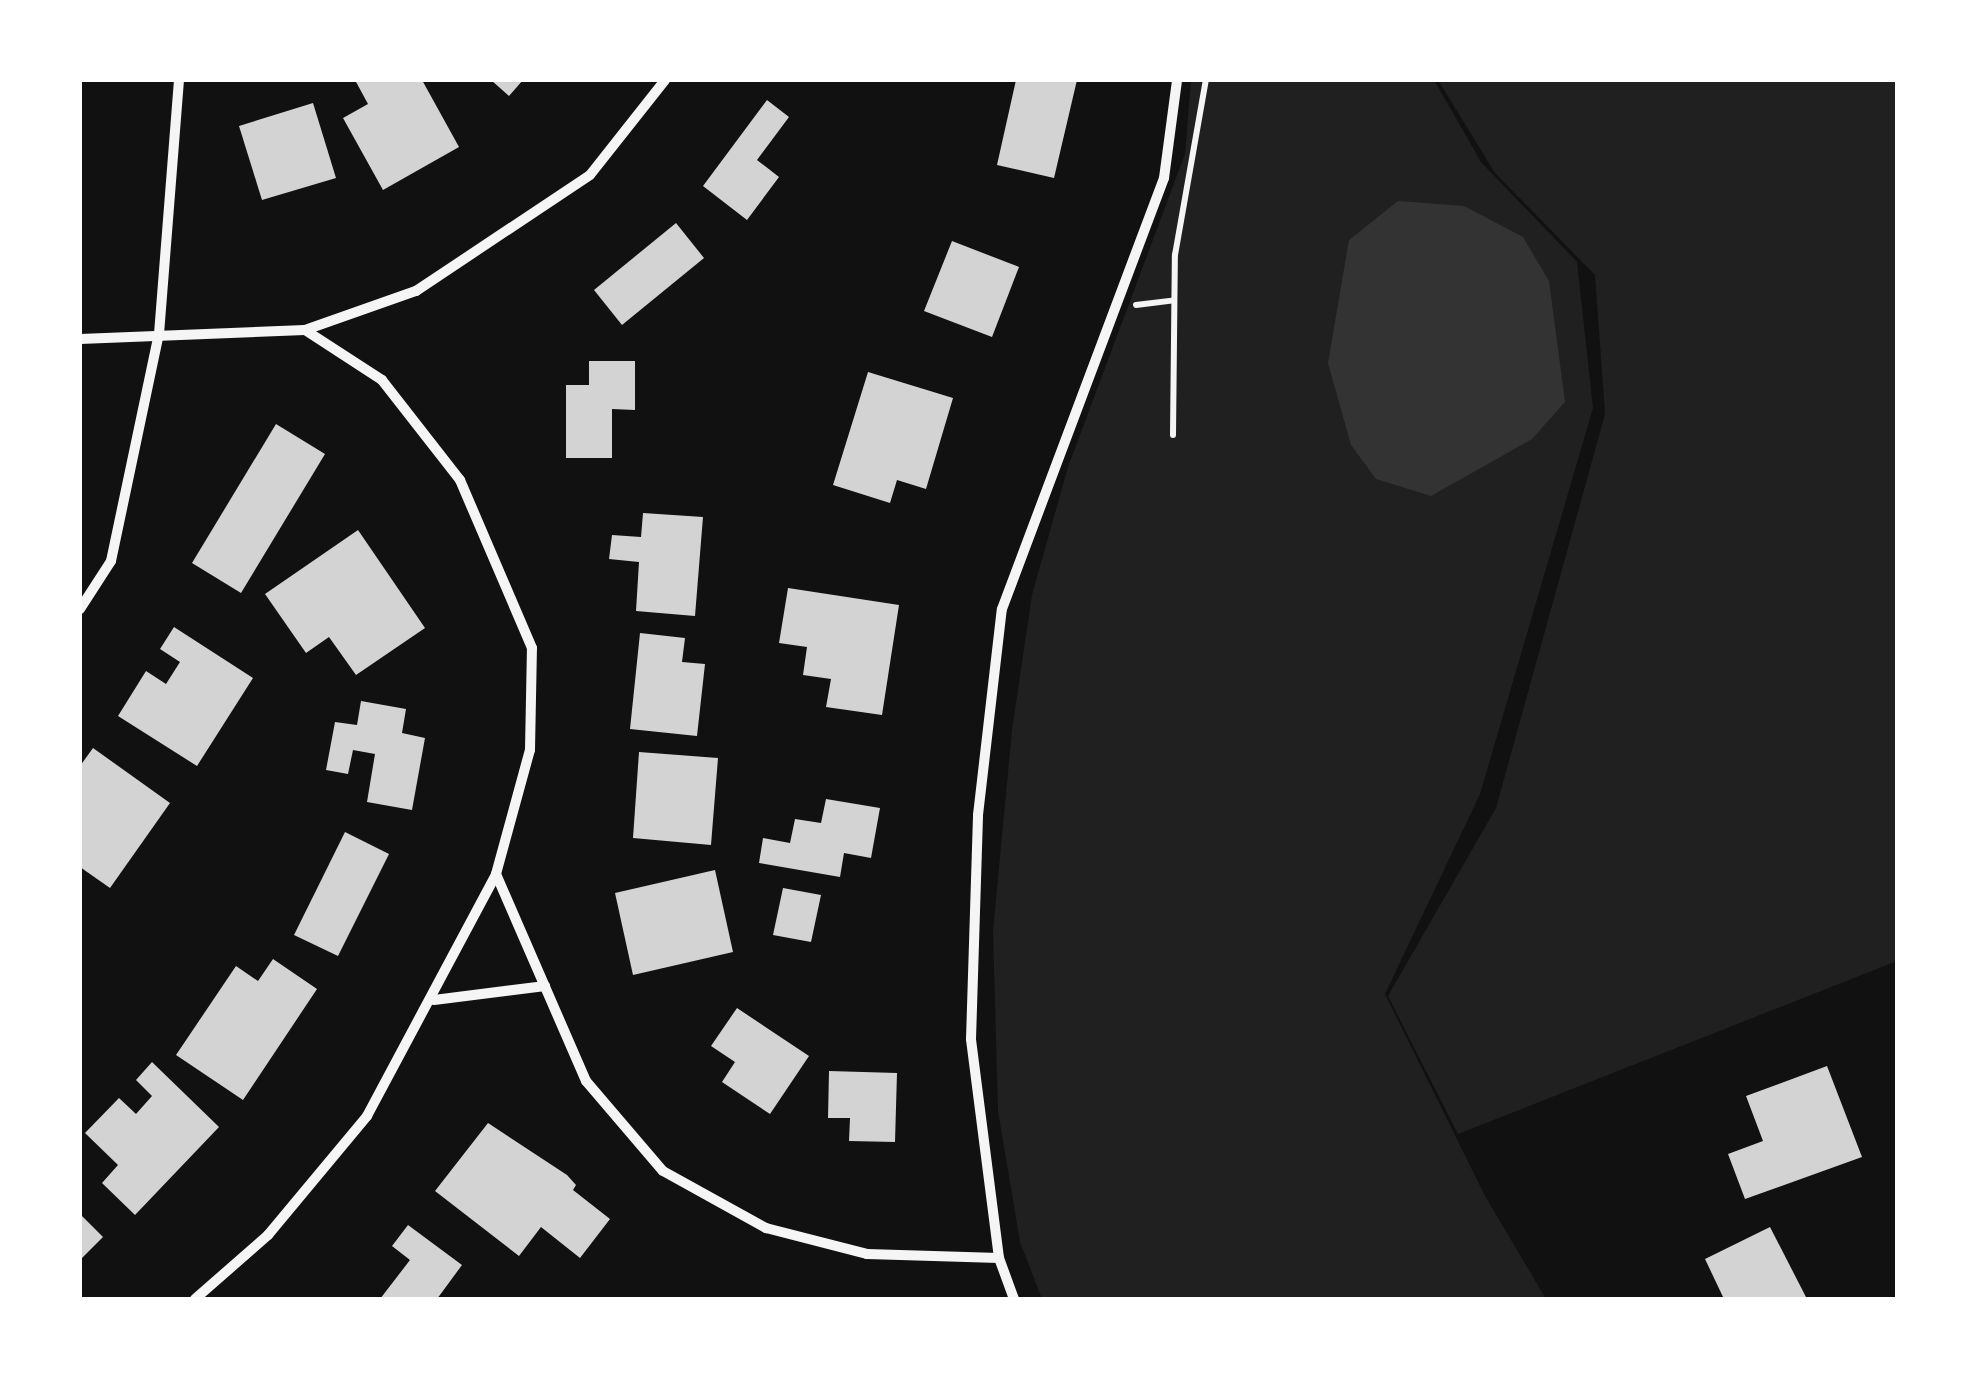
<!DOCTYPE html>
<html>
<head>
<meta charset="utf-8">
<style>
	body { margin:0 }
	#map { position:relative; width:1977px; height:1379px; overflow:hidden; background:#111; font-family:Bitter,serif }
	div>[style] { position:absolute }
	.green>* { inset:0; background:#202020 }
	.water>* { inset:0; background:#333 }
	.building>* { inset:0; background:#d3d3d3 }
	.path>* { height:6px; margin:-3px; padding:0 3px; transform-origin:3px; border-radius:3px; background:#f5f5f5 }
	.minor>* { height:10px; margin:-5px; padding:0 5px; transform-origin:5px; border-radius:5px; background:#f5f5f5 }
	span { translate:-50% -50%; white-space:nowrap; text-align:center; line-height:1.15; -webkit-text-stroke:9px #fff; paint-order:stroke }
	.frame { position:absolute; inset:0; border:82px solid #fff; pointer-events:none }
</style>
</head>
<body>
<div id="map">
	<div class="green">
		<i style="clip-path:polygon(1191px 80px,1434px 80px,1481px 162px,1577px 262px,1593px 408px,1480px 794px,1385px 994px,1485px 1196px,1546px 1299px,1042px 1299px,1020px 1242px,998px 1111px,993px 931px,1012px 730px,1032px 595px,1068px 467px,1185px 154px)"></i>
		<i style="clip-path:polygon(1438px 80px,1897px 80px,1897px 961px,1458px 1134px,1388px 996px,1496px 808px,1605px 414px,1595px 275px,1495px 173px)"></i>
	</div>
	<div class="water">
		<i style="clip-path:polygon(1398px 201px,1464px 206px,1523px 237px,1549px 281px,1565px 402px,1532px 439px,1431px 496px,1376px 479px,1351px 445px,1328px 363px,1349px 240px)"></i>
	</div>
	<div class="building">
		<i style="clip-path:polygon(355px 80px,422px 80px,459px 147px,383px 190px,343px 118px,368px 104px)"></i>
		<i style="clip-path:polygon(491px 80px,523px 80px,509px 96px)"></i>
		<i style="clip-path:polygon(1016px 80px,1077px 80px,1054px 178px,997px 165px)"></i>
		<i style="clip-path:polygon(767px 100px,789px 117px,757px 160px,779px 177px,747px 220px,703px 186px)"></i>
		<i style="clip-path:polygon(313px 103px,336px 178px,262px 200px,239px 126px)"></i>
		<i style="clip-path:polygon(676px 223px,704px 258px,622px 325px,594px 290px)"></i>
		<i style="clip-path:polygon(952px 241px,1019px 267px,992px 337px,924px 311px)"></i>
		<i style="clip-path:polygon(589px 361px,635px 361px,635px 410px,612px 409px,612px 458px,566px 458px,566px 385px,589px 385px)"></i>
		<i style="clip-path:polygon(868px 372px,953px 398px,926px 489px,897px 480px,890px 503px,833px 485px)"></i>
		<i style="clip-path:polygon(276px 424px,325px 454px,241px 593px,192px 563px)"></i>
		<i style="clip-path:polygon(643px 513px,703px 517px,695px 616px,636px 611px,639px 562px,609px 559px,612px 535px,641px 537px)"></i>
		<i style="clip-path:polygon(358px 530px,425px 628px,356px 675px,329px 637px,306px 653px,265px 594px)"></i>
		<i style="clip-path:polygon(788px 588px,899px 605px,882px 715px,826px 707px,831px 679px,803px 675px,807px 647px,779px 643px)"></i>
		<i style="clip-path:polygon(174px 627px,253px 678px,197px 766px,118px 716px,146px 671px,166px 684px,180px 662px,160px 649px)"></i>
		<i style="clip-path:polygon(640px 633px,685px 638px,682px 662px,705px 664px,697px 736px,630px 729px)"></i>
		<i style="clip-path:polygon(361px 701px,406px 709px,402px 733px,425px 738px,412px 810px,367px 802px,375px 754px,353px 750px,348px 774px,326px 770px,335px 722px,357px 725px)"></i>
		<i style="clip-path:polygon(93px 748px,170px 803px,110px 888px,80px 867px,80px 766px)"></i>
		<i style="clip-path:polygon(639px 752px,718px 758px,711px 845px,633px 838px)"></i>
		<i style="clip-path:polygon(826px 799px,880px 808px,871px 858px,844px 853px,840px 877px,759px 863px,763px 838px,790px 843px,795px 819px,821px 823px)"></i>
		<i style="clip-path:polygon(345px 832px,389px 854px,338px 956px,294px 935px)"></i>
		<i style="clip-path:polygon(715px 870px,733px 952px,633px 975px,615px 893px)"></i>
		<i style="clip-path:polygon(783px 888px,821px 895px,811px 942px,773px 935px)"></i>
		<i style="clip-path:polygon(273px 959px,317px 989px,243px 1100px,176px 1055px,236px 966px,258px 981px)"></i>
		<i style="clip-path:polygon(737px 1008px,809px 1056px,770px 1114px,722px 1082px,735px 1062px,711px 1046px)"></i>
		<i style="clip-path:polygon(152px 1062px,219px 1127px,135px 1215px,102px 1183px,118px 1165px,85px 1133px,119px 1098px,136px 1114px,152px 1096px,136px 1080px)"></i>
		<i style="clip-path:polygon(1827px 1066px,1862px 1157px,1745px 1199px,1728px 1154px,1763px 1141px,1746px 1096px)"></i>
		<i style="clip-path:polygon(829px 1071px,897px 1073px,895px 1142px,849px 1141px,850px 1118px,828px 1118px)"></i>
		<i style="clip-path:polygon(488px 1123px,567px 1175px,576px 1185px,573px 1190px,610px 1219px,580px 1258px,541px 1227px,519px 1256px,435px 1191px)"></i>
		<i style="clip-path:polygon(80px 1214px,103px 1237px,80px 1260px)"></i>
		<i style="clip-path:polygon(408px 1225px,462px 1265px,437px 1299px,380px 1299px,410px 1260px,392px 1246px)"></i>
		<i style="clip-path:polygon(1770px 1227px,1807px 1299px,1724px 1299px,1705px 1259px)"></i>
	</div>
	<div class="path">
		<i style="left:1136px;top:305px;width:38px;rotate:-7deg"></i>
		<i style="left:1173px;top:435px;width:180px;rotate:-89.4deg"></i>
		<i style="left:1175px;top:255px;width:178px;rotate:-80deg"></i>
	</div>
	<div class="minor">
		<i style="left:80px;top:339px;width:225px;rotate:-2.3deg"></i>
		<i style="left:305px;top:330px;width:118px;rotate:-19.4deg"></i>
		<i style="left:416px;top:291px;width:209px;rotate:-33.7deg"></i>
		<i style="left:590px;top:175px;width:121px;rotate:-51.7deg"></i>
		<i style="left:80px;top:609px;width:57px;rotate:-57.1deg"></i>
		<i style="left:111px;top:561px;width:232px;rotate:-78.1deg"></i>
		<i style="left:159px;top:334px;width:255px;rotate:-85.5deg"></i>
		<i style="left:496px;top:874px;width:226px;rotate:66.5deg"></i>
		<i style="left:586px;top:1081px;width:118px;rotate:49.5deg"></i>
		<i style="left:663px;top:1171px;width:118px;rotate:29deg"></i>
		<i style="left:766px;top:1228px;width:104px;rotate:14.4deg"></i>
		<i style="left:867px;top:1254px;width:132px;rotate:1.7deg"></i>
		<i style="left:434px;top:1000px;width:112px;rotate:-7.2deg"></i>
		<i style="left:195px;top:1299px;width:97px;rotate:-41.2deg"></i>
		<i style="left:268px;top:1235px;width:155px;rotate:-50.2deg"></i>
		<i style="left:367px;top:1116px;width:274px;rotate:-61.9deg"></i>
		<i style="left:496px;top:874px;width:129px;rotate:-74.7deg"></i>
		<i style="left:530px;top:750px;width:102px;rotate:-88.9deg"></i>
		<i style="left:532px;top:648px;width:183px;rotate:-113.2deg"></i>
		<i style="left:460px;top:480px;width:127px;rotate:-128deg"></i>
		<i style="left:382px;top:380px;width:92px;rotate:-147deg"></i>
		<i style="left:1014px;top:1299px;width:44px;rotate:-110.1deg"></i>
		<i style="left:999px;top:1258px;width:221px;rotate:-97.3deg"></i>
		<i style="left:971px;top:1039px;width:224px;rotate:-88.2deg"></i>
		<i style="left:978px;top:815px;width:207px;rotate:-83.4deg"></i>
		<i style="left:1002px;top:609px;width:460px;rotate:-69.4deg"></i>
		<i style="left:1164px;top:178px;width:99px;rotate:-82.4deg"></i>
	</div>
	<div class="frame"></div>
</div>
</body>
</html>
